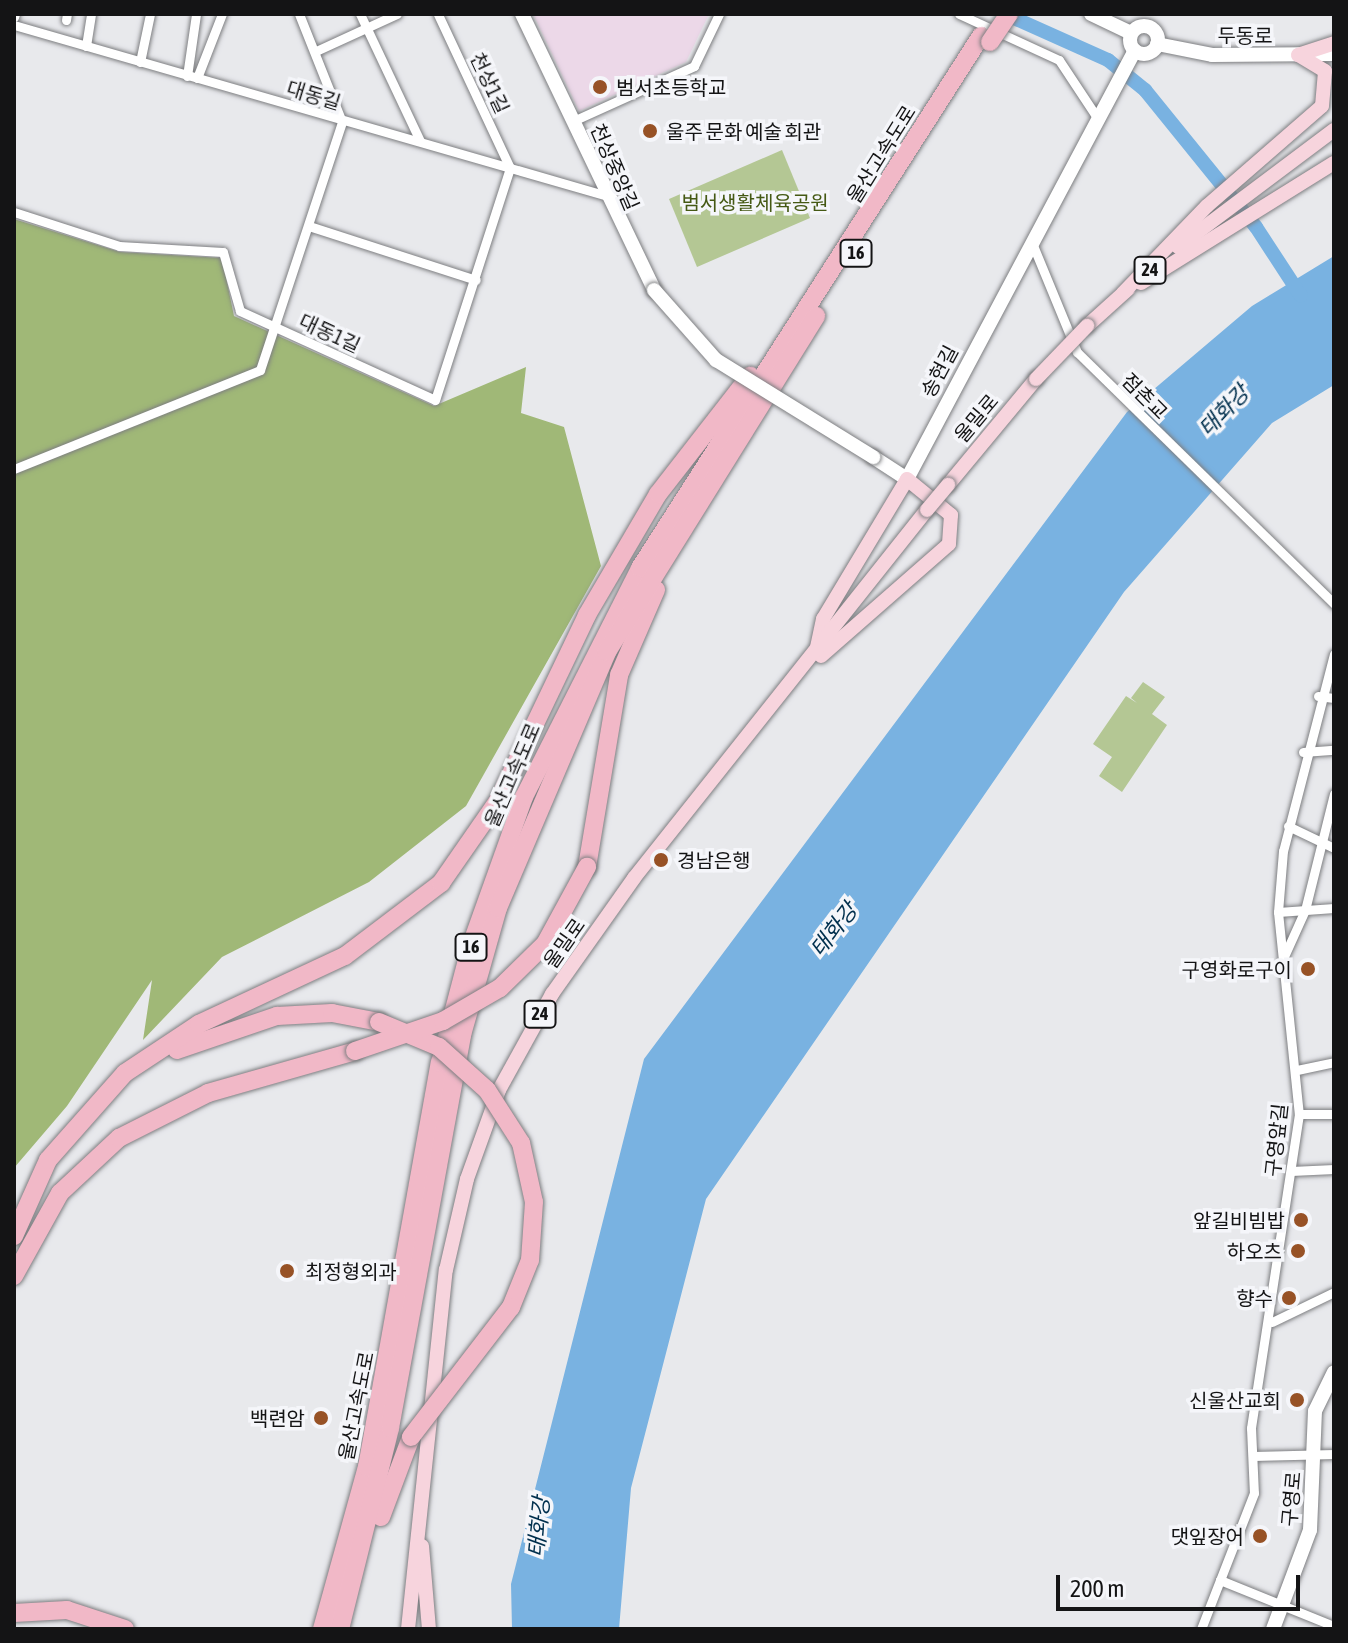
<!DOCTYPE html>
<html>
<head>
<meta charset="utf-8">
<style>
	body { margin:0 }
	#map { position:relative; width:1348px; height:1643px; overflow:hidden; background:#e8e9ec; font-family:"Asap Condensed","Noto Sans KR",sans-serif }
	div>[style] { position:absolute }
	.education>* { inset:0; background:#ecd8e8 }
	.green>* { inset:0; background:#b4c794 }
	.forest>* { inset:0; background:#a0b877 }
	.water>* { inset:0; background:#79b2e1 }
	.river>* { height:14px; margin:-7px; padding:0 7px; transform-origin:7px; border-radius:7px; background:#79b2e1 }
	.roads { filter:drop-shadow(0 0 2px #7d7e81) drop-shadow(0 0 2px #7d7e81) }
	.street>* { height:9px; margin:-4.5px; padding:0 4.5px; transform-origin:4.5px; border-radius:4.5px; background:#fff }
	.secondary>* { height:14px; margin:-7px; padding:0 7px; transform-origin:7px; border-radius:7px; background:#fff }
	.secondary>.ring { margin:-7px; padding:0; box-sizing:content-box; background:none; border:14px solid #fff; border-radius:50% }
	.primary>* { height:14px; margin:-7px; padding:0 7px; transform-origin:7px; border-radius:7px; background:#f7d4dd }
	.highway>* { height:18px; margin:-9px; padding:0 9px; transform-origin:9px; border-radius:9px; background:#f1b8c7 }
	.bridges { filter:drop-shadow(0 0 2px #7d7e81) drop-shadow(0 0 2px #7d7e81) }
	.secondary-bridge>* { height:14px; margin:-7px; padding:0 7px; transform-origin:7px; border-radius:7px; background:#fff }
	.primary-bridge>* { height:14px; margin:-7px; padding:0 7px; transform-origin:7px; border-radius:7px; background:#f7d4dd }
	.highway-bridge>* { height:18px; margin:-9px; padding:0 9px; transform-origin:9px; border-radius:9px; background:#f1b8c7 }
	.dots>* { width:22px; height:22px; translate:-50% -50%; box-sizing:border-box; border:4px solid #f5f6fa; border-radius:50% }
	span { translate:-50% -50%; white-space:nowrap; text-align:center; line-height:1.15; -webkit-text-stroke:7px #f5f6fa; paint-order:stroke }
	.shield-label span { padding:2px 6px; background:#f5f6fa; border:2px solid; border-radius:6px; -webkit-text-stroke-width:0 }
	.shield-label { font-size:18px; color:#141415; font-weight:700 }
	.street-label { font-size:20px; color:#141415 }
	.poi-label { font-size:20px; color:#141415 }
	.left { translate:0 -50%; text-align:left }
	.right { translate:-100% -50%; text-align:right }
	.park-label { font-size:20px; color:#455914 }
	.water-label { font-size:22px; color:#002f4d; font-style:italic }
	.frame { position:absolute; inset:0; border:16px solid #141415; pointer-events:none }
	.scale { position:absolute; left:1056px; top:1575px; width:244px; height:36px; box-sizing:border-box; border:4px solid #141415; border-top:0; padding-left:10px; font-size:24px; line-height:28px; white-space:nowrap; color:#141415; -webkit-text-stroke:6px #f5f6fa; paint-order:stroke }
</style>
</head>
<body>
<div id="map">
	<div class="education">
		<i style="clip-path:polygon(533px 14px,709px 14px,686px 62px,579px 111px)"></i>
	</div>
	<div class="green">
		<i style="clip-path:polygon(782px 150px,810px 218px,697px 267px,669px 199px)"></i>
		<i style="clip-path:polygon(1143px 682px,1165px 697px,1152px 714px,1167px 725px,1122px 792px,1099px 776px,1112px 757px,1093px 744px,1126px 696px,1137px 703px,1131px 698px)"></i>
	</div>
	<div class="forest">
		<i style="clip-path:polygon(14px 219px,120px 252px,222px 258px,234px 316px,434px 406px,526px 367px,521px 413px,564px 427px,601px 566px,466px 806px,369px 882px,222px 957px,143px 1040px,152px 980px,67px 1106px,14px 1168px)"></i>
	</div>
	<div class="water">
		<i style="clip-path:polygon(1334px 256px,1334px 385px,1272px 423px,1124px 592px,706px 1199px,631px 1488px,619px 1629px,512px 1629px,511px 1584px,644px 1059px,1127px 412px,1252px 306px)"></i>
	</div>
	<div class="river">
		<i style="left:1005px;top:14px;width:113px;rotate:24.1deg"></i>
		<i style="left:1108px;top:60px;width:48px;rotate:39deg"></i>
		<i style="left:1145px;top:90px;width:176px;rotate:51deg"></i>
		<i style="left:1256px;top:227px;width:82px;rotate:56.9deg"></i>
	</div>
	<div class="roads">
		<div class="street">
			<i style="left:360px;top:14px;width:140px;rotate:64.7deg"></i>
			<i style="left:959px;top:14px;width:110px;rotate:24.7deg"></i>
			<i style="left:1059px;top:60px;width:71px;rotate:56.5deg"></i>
			<i style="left:14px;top:17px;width:3px;rotate:-72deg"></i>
			<i style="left:66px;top:20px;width:6px;rotate:-81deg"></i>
			<i style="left:14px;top:25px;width:614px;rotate:16.07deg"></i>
			<i style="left:86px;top:46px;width:32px;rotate:-81deg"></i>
			<i style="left:316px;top:51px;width:89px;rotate:-24.6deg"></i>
			<i style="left:140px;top:62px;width:49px;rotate:-78.2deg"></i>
			<i style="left:187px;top:76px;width:63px;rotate:-81.7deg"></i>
			<i style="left:197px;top:78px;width:69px;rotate:-68.7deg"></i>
			<i style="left:573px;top:121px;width:133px;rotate:-24.4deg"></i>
			<i style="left:694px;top:66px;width:58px;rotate:-64.3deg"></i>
			<i style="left:14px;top:212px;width:110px;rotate:17.9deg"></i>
			<i style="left:119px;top:246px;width:104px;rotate:3.3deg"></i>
			<i style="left:223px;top:252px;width:61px;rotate:73.9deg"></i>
			<i style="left:240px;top:311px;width:214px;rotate:24.5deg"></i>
			<i style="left:435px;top:400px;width:244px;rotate:-72.1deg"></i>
			<i style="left:510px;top:168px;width:170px;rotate:-115.1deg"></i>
			<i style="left:312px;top:227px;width:172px;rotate:17.9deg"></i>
			<i style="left:1032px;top:243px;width:118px;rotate:67.6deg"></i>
			<i style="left:1077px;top:352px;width:360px;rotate:44.4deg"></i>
			<i style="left:14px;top:469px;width:265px;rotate:-21.9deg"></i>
			<i style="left:260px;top:370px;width:261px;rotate:-71.7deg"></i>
			<i style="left:342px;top:122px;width:116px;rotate:-111.7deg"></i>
			<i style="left:1334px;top:654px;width:203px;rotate:104.5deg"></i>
			<i style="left:1283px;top:851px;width:61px;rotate:94.7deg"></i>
			<i style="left:1278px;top:912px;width:203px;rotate:84.1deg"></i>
			<i style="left:1299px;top:1114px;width:318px;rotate:98.7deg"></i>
			<i style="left:1251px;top:1428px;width:65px;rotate:87.4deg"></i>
			<i style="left:1254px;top:1493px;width:93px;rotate:111.3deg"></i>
			<i style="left:1220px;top:1580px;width:123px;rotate:22deg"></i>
			<i style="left:1318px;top:696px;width:16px;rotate:7deg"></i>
			<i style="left:1303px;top:752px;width:31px;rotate:-4deg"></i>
			<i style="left:1288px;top:826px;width:51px;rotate:25.6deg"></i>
			<i style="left:1278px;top:912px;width:56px;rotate:-4.1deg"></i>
			<i style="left:1282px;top:961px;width:56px;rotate:-65.7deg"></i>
			<i style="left:1305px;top:910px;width:120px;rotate:-76deg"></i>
			<i style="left:1297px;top:1070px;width:38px;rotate:-12deg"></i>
			<i style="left:1299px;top:1114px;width:35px"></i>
			<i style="left:1291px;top:1171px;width:43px;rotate:-2.7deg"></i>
			<i style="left:1272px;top:1322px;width:69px;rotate:-25.8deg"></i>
			<i style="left:1253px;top:1456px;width:81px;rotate:-1.4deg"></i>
			<i style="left:1201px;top:1629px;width:53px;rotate:-68.8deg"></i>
		</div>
		<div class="secondary">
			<i style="left:522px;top:14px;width:306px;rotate:64.4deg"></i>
			<i style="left:1091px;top:14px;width:44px;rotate:25.4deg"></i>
			<i class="ring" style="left:1130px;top:26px;width:14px;height:14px"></i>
			<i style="left:1157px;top:44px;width:56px;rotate:11.3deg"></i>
			<i style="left:1212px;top:55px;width:122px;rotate:-0.5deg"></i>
			<i style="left:873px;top:457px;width:40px;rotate:32.9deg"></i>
			<i style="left:907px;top:479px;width:485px;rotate:-62deg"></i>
			<i style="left:1273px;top:1629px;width:106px;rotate:-69.5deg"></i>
			<i style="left:1310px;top:1530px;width:119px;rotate:-87.6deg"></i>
			<i style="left:1315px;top:1411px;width:43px;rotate:-64deg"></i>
		</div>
		<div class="primary">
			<i style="left:1298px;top:55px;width:38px;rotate:-18deg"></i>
			<i style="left:1178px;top:247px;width:195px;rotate:-36.9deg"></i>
			<i style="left:1141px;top:283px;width:227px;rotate:-31.9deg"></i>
			<i style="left:1123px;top:293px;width:121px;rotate:-46deg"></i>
			<i style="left:1207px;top:206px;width:152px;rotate:-41deg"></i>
			<i style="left:1322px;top:106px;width:35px;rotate:-85deg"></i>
			<i style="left:1325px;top:71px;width:31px;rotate:-149deg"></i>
			<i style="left:1087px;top:326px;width:55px;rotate:-42.1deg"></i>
			<i style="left:948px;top:485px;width:138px;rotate:-50.3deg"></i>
			<i style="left:816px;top:652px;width:34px;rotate:-78deg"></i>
			<i style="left:823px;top:619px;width:163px;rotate:-59deg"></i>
			<i style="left:907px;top:479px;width:57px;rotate:39.3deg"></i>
			<i style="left:951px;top:515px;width:29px;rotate:94deg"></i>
			<i style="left:949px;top:544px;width:170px;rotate:138.8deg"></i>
			<i style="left:422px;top:1546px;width:83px;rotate:85.2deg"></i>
			<i style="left:408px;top:1629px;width:361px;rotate:-84deg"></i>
			<i style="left:446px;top:1270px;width:93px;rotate:-77deg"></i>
			<i style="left:467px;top:1179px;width:95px;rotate:-70.2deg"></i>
			<i style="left:499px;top:1090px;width:110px;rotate:-61.1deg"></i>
			<i style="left:552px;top:994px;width:142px;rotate:-54.7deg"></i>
			<i style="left:634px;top:878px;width:470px;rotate:-51.5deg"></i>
		</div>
		<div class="highway">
			<i style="left:587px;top:867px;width:195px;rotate:-80.5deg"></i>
			<i style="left:619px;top:675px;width:93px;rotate:-66.5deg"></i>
			<i style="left:177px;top:1050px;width:106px;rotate:-18.8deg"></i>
			<i style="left:277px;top:1016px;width:55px;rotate:-3.1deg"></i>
			<i style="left:332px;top:1013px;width:48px;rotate:10.8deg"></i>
			<i style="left:14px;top:1236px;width:83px;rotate:-65.9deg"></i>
			<i style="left:48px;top:1160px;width:116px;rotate:-48.5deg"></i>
			<i style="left:125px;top:1073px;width:89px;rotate:-33.5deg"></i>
			<i style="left:199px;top:1024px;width:161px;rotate:-25deg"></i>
			<i style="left:345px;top:956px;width:121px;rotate:-37.2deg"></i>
			<i style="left:441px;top:883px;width:100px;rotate:-55.2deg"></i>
			<i style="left:498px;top:801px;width:206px;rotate:-64.4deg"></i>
			<i style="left:587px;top:615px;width:140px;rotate:-59.6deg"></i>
			<i style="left:658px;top:494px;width:150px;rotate:-52.1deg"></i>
			<i style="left:14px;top:1276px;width:95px;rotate:-61deg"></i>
			<i style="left:60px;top:1193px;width:81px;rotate:-43deg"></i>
			<i style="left:119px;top:1138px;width:100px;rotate:-26.8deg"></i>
			<i style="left:208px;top:1093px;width:153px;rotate:-15.9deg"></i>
			<i style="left:381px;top:1517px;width:85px;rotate:-69.4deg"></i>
			<i style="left:14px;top:1613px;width:53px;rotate:-3.2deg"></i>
			<i style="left:67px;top:1610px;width:61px;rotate:18.1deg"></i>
			<i style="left:322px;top:1629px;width:168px;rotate:-74.5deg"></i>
			<i style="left:367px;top:1467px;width:411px;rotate:-79.8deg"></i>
			<i style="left:440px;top:1063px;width:122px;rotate:-75.3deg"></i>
			<i style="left:471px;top:945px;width:157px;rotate:-70.3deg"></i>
			<i style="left:524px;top:797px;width:257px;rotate:-63.1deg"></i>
			<i style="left:640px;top:568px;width:632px;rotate:-57.34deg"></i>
			<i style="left:340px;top:1629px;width:207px;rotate:-76deg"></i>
			<i style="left:390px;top:1428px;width:400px;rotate:-79.6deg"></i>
			<i style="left:462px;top:1035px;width:132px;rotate:-74.2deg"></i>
			<i style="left:498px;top:908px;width:278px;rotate:-66.9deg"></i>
			<i style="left:607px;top:652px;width:396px;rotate:-58.1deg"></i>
		</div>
	</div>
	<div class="bridges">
		<div class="secondary-bridge">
			<i style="left:654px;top:290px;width:94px;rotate:48.5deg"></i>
			<i style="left:716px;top:360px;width:185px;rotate:31.7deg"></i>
		</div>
		<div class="primary-bridge">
			<i style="left:1036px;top:379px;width:74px;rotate:-46.1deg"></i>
			<i style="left:927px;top:510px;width:33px;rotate:-50deg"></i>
		</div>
		<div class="highway-bridge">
			<i style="left:990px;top:42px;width:34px;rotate:-56deg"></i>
			<i style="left:379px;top:1022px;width:65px;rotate:22.6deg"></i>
			<i style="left:439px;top:1047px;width:64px;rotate:41.9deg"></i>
			<i style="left:487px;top:1090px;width:63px;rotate:57.3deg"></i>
			<i style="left:521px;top:1143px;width:60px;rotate:77.6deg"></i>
			<i style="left:534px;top:1202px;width:58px;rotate:93.9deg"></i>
			<i style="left:530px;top:1260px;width:51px;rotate:112deg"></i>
			<i style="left:511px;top:1307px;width:164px;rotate:127.6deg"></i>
			<i style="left:355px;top:1051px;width:93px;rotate:-18.8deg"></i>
			<i style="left:443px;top:1021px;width:66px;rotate:-30.1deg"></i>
			<i style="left:500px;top:988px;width:63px;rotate:-44.4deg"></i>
			<i style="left:545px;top:944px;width:88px;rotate:-61.4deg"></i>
		</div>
	</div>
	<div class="dots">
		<i style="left:600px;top:87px;background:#975226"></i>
		<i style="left:650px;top:131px;background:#975226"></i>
		<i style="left:661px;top:860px;background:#975226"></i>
		<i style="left:1308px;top:969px;background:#975226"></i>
		<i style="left:1301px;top:1220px;background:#975226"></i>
		<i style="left:1298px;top:1251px;background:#975226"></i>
		<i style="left:287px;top:1271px;background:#975226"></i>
		<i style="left:1289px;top:1298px;background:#975226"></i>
		<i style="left:1297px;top:1400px;background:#975226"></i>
		<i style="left:321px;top:1418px;background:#975226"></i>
		<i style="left:1260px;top:1536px;background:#975226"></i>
	</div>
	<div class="shield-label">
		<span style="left:856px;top:253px">16</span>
		<span style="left:1150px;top:270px">24</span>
		<span style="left:471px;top:947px">16</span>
		<span style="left:540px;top:1014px">24</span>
	</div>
	<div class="street-label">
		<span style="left:1245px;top:35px">두동로</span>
		<span style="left:490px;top:83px;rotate:65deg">천상1길</span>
		<span style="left:314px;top:95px;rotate:17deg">대동길</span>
		<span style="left:881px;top:154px;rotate:-58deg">울산고속도로</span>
		<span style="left:615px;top:167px;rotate:67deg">천상중앙길</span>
		<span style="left:330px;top:333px;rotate:25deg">대동1길</span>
		<span style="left:939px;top:371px;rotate:-62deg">송현길</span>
		<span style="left:1145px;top:396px;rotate:45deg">점촌교</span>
		<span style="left:976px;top:418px;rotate:-50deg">울밀로</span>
		<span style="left:512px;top:775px;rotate:-67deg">울산고속도로</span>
		<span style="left:564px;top:943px;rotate:-55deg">울밀로</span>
		<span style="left:1276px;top:1140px;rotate:-84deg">구영앞길</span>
		<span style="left:356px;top:1406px;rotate:-79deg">울산고속도로</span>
		<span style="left:1291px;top:1499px;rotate:-85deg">구영로</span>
	</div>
	<div class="poi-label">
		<span class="left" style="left:616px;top:87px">범서초등학교</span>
		<span class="left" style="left:666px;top:131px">울주 문화 예술 회관</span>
		<span class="left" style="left:677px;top:860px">경남은행</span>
		<span class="right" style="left:1292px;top:969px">구영화로구이</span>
		<span class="right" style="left:1285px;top:1220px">앞길비빔밥</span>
		<span class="right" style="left:1282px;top:1251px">하오츠</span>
		<span class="left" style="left:305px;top:1271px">최정형외과</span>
		<span class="right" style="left:1273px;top:1298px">향수</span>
		<span class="right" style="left:1281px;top:1400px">신울산교회</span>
		<span class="right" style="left:305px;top:1418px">백련암</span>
		<span class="right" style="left:1244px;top:1536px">댓잎장어</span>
	</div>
	<div class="park-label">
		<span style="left:755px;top:202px">범서생활체육공원</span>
	</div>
	<div class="water-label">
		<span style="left:1224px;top:411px;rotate:-46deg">태화강</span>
		<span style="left:834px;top:930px;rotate:-52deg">태화강</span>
		<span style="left:539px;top:1527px;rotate:-84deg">태화강</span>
	</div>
	<div class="frame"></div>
	<div class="scale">200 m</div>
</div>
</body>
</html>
